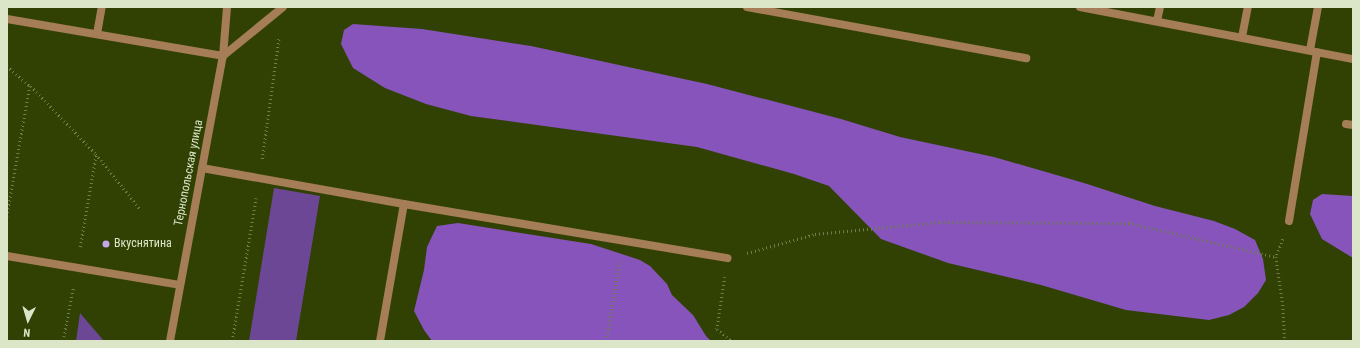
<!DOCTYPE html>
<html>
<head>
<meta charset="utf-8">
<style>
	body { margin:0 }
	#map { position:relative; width:1360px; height:348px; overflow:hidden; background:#314103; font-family:"Roboto Condensed",sans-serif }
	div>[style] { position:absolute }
	.green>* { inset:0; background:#6c4795 }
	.forest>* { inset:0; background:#8754bc }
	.path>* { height:2.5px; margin-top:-1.25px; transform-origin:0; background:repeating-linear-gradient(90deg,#6f7e4b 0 1px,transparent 0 4px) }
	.lane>* { height:8px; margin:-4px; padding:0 4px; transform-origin:4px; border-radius:4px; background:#a57d57 }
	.street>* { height:8px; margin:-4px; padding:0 4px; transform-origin:4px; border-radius:4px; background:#a57d57 }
	.dots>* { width:11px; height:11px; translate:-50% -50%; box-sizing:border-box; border:2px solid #314103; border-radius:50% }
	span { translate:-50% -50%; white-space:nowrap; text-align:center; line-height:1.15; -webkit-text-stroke:3.5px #314103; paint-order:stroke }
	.street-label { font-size:12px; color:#dbe6c8 }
	.poi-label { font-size:12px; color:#dbe6c8 }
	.left { translate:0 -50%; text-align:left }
	.frame { position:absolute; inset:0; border:8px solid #dbe6c8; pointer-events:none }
	.north { position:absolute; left:8px; top:300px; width:40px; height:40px; -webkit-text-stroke:3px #314103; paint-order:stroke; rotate:185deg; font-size:11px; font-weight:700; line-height:16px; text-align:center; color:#dbe6c8 }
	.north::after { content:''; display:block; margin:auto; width:14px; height:18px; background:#dbe6c8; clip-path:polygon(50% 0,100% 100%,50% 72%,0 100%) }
</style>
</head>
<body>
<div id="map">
	<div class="green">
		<i style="clip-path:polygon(274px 188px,320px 196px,296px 341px,249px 341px)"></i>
		<i style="clip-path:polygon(80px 313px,104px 341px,76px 341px)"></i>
	</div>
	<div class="forest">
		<i style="clip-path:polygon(353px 24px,422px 29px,531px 46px,707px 84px,841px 119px,900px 137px,994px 157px,1084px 183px,1155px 206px,1214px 221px,1235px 229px,1255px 240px,1263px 259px,1266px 280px,1258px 293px,1244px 307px,1229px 315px,1209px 320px,1126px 310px,1041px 285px,948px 263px,881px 239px,829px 186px,794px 174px,697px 147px,471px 116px,426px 104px,385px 88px,353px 68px,341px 44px,344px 30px)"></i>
		<i style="clip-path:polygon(1322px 194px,1353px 196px,1353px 258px,1322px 239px,1310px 214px,1313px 200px)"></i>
		<i style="clip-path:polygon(458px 223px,591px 244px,640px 260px,650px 266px,667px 284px,672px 295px,693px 315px,706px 336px,711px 341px,432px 341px,424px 330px,414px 311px,424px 270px,427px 247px,437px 226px)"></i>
	</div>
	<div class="path">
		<i style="left:7px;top:66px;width:30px;rotate:41deg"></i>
		<i style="left:30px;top:86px;width:133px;rotate:100deg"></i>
		<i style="left:31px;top:86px;width:94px;rotate:46.3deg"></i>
		<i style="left:262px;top:159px;width:123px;rotate:-82.1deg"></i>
		<i style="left:1283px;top:239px;width:19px;rotate:111deg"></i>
		<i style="left:1276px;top:257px;width:49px;rotate:81.7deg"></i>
		<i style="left:1283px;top:305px;width:36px;rotate:87deg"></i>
		<i style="left:80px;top:247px;width:94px;rotate:-80.2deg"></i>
		<i style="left:96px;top:154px;width:72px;rotate:51.2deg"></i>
		<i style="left:747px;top:253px;width:71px;rotate:-15.6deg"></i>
		<i style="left:815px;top:234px;width:126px;rotate:-5.5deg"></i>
		<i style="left:940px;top:222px;width:189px;rotate:0.3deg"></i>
		<i style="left:1129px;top:223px;width:151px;rotate:13deg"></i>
		<i style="left:725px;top:277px;width:53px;rotate:98.7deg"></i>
		<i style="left:717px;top:329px;width:19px;rotate:39deg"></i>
		<i style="left:63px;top:341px;width:54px;rotate:-79.3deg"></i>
		<i style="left:232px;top:341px;width:145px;rotate:-80.5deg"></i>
		<i style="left:606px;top:341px;width:83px;rotate:-80.3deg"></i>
	</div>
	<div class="lane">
		<i style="left:747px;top:7px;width:284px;rotate:10.4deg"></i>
		<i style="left:1080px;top:7px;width:278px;rotate:10.8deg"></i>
		<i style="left:7px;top:19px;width:219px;rotate:9.7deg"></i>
		<i style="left:223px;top:56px;width:77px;rotate:-39.2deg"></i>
		<i style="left:1157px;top:21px;width:14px;rotate:-78deg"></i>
		<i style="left:97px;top:34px;width:27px;rotate:-80deg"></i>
		<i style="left:1242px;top:37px;width:31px;rotate:-79deg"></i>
		<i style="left:1310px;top:50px;width:44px;rotate:-79.5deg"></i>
		<i style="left:1346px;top:124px;width:7px;rotate:8deg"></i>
		<i style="left:202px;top:168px;width:205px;rotate:10.1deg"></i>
		<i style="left:404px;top:204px;width:328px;rotate:9.5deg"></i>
		<i style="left:1289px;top:221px;width:171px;rotate:-80.6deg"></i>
		<i style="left:7px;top:256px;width:175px;rotate:9.5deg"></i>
		<i style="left:380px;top:341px;width:139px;rotate:-80.1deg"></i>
	</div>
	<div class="street">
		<i style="left:170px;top:341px;width:290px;rotate:-79.5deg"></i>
		<i style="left:223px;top:56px;width:49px;rotate:-85.3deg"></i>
	</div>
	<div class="dots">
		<i style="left:106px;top:244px;background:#c6a6f0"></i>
	</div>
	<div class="street-label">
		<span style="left:189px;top:173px;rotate:-79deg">Тернопольская улица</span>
	</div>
	<div class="poi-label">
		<span class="left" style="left:114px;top:244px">Вкуснятина</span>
	</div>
	<div class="frame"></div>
	<div class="north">N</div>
</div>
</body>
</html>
